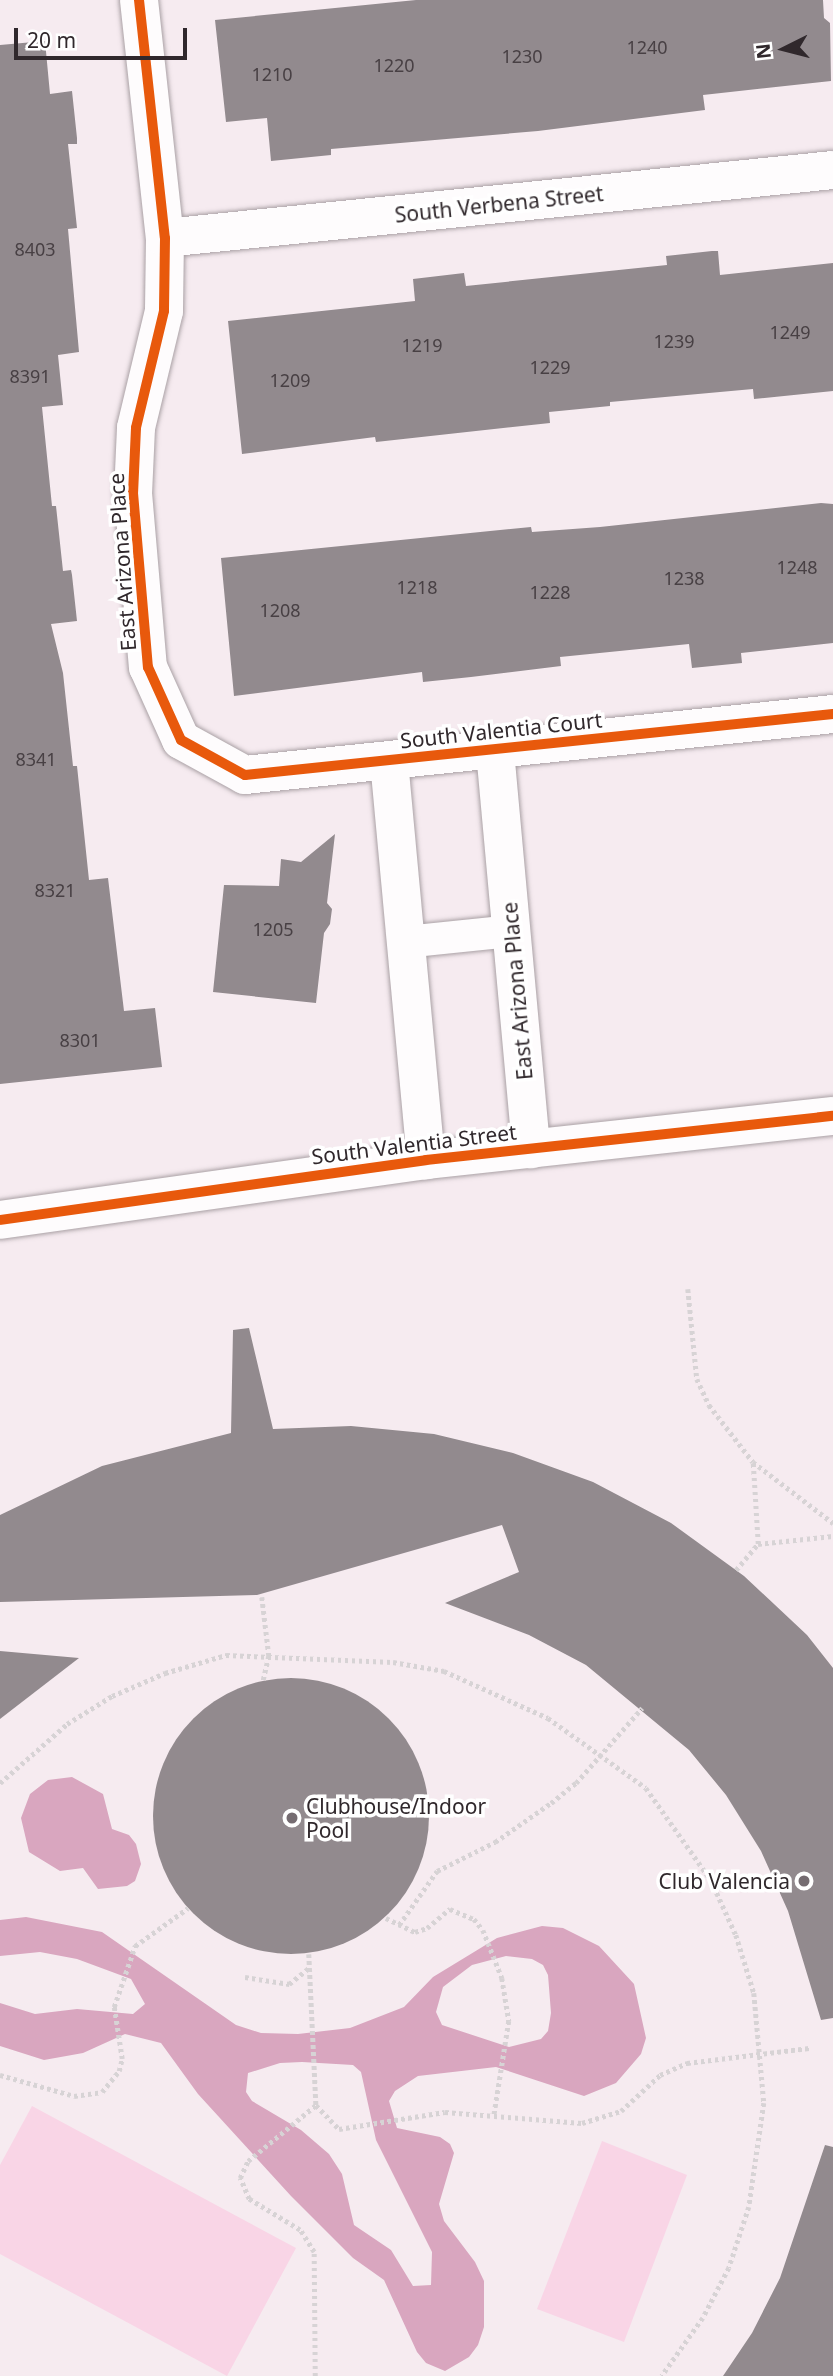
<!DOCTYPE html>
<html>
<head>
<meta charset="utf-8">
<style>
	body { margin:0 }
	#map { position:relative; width:833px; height:2376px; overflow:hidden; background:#f6ebf0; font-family:"Noto Sans",sans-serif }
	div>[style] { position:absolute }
	.green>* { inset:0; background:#f9d5e6 }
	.water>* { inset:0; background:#d9a6bf }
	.building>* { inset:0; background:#928a8e }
	.round { border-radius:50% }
	.path>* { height:4.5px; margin-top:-2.25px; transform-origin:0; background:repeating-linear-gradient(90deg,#d7d3d5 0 3.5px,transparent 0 7px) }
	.roads { filter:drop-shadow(0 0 2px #aaa1a5) drop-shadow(0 0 2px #aaa1a5) }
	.lane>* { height:32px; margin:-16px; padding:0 16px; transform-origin:16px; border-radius:16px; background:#fefcfd }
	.street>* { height:38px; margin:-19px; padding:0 19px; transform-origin:19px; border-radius:19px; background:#fefcfd }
	.secondary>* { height:38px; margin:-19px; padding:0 19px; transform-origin:19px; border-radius:19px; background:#fefcfd }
	.cycleway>* { height:10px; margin:-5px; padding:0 5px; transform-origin:5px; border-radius:5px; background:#e8590c }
	.dots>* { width:19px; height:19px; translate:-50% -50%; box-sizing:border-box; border:4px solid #fff; border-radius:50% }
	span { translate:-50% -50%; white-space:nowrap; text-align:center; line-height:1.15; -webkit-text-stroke:7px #fff; paint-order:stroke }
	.number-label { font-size:18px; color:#484044 }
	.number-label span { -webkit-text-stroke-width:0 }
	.street-label { font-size:21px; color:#30282c }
	.poi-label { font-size:21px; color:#30282c }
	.left { translate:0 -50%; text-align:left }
	.right { translate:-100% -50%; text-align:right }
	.north { position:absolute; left:749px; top:14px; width:70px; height:70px; -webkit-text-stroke:5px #fff; paint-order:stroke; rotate:264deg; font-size:19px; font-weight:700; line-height:28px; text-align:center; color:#30282c }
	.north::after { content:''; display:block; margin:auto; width:24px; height:32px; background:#30282c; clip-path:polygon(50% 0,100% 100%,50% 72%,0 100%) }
	.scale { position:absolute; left:14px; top:28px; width:173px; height:32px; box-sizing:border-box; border:4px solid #30282c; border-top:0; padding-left:9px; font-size:21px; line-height:24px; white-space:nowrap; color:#30282c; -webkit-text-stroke:5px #fff; paint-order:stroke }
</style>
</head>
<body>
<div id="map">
	<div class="green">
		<i style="clip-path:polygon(32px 2106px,296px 2248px,227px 2376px,0 2254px,0 2165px)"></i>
		<i style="clip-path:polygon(602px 2141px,687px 2175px,624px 2342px,537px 2309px)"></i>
	</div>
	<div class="water">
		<i style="clip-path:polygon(72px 1777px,103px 1794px,112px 1829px,129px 1835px,136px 1844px,141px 1864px,135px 1881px,127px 1886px,98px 1889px,83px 1868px,60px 1871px,29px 1852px,21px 1818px,30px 1794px,48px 1780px)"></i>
		<i style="clip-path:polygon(evenodd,26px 1917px,102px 1932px,236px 2025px,261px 2033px,298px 2034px,350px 2028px,404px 2007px,433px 1977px,497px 1938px,542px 1926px,563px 1928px,599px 1946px,634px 1984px,646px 2038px,641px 2054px,616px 2083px,584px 2096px,496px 2067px,418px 2076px,395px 2091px,389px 2101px,397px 2128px,440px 2137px,450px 2144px,454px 2153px,439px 2204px,444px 2221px,475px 2262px,484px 2281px,484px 2327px,478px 2345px,469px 2357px,445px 2371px,426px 2363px,417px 2352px,384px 2280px,353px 2258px,291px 2196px,198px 2094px,161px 2043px,125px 2034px,83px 2053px,44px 2060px,0 2046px,0 2003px,35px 2014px,77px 2009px,133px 2014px,145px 2004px,131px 1979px,77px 1959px,40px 1952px,0 1956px,0 1920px,26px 1917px,506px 1956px,532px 1959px,543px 1965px,548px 1975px,551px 2013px,548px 2031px,541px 2039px,509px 2047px,442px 2025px,436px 2012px,443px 1987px,472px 1965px,506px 1956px,26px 1917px,302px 2062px,353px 2065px,361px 2072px,376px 2140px,432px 2252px,431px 2285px,413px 2286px,391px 2250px,354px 2225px,342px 2174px,329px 2154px,301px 2130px,252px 2101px,246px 2092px,248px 2073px,280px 2063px,302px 2062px)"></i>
	</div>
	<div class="building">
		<i style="clip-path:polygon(416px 0,823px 0,824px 18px,830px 23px,831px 81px,703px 95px,705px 110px,538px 131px,331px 149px,331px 155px,271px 161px,267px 118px,226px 122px,215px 20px)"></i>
		<i style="clip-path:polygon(45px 41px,50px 94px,72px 91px,77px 138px,77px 144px,68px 144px,77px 228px,68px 229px,79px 352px,58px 355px,63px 405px,42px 407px,52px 506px,56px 506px,63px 571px,71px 570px,72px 575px,77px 621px,51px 624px,63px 673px,73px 766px,77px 766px,89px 880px,108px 878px,124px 1011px,155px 1008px,162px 1067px,0 1084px,0 45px)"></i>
		<i style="clip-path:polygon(712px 251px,718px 251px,720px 275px,833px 263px,833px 391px,754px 399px,753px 389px,610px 402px,610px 406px,549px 412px,550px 423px,376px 442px,375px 437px,242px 454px,228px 321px,415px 301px,413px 279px,464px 273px,466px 286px,667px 265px,666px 256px)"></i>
		<i style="clip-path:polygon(821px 503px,833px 504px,833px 643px,741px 653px,742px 663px,692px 668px,689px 644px,560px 657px,561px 666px,471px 677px,423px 682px,422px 672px,234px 696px,221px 558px,531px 527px,532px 532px,600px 527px)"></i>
		<i style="clip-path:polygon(335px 834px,327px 903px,332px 909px,330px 924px,324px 933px,316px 1003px,213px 992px,224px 885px,279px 886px,281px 859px,301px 862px)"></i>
		<i style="clip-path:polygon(249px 1328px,273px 1429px,351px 1426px,434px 1434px,513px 1453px,593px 1482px,671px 1523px,744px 1576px,807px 1635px,833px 1668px,833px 2018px,821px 2020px,788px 1911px,761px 1851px,726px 1795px,689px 1750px,586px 1665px,529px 1635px,445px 1603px,519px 1572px,502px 1525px,257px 1595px,0 1602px,0 1515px,102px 1466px,231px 1433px,233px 1330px)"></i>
		<i style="clip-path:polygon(0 1651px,79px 1658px,0 1719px)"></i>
		<i class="round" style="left:153px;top:1678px;width:276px;height:276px"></i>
		<i style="clip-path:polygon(825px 2145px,833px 2147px,833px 2376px,723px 2376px,752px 2333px,780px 2278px)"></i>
	</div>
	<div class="path">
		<i style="left:688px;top:1289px;width:90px;rotate:84.3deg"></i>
		<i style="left:697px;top:1379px;width:29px;rotate:65deg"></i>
		<i style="left:709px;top:1405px;width:72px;rotate:52.3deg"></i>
		<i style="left:753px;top:1462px;width:101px;rotate:37.3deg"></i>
		<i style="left:758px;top:1544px;width:75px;rotate:-6.1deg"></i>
		<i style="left:736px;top:1570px;width:34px;rotate:-50deg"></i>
		<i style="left:758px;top:1544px;width:82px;rotate:-93.5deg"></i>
		<i style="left:262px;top:1597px;width:59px;rotate:83.2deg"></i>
		<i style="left:269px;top:1656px;width:27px;rotate:103deg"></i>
		<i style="left:0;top:1783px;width:89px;rotate:-41.4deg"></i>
		<i style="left:67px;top:1724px;width:53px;rotate:-31.9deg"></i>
		<i style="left:112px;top:1696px;width:58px;rotate:-23.5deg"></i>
		<i style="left:165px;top:1673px;width:64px;rotate:-16.4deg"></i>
		<i style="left:226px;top:1655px;width:167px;rotate:2.4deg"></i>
		<i style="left:393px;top:1662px;width:52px;rotate:10deg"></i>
		<i style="left:444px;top:1671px;width:114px;rotate:24.3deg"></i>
		<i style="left:548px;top:1718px;width:120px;rotate:35.5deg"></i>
		<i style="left:646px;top:1788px;width:113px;rotate:54.8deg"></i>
		<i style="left:711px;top:1880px;width:60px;rotate:65.6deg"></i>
		<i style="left:736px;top:1935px;width:61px;rotate:72.8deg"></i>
		<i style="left:754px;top:1993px;width:110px;rotate:84.8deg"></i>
		<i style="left:764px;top:2103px;width:105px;rotate:98.2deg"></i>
		<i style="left:749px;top:2207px;width:64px;rotate:108.2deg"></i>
		<i style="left:729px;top:2268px;width:56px;rotate:117.5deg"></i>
		<i style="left:703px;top:2318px;width:71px;rotate:125.3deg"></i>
		<i style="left:386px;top:1918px;width:32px;rotate:26deg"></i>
		<i style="left:415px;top:1932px;width:13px;rotate:-18deg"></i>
		<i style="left:427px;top:1928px;width:30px;rotate:-40deg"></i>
		<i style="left:450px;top:1909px;width:26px;rotate:23deg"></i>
		<i style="left:474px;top:1919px;width:14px;rotate:51deg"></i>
		<i style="left:483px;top:1930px;width:52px;rotate:68.4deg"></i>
		<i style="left:502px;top:1978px;width:44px;rotate:80.8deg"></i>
		<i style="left:509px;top:2021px;width:96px;rotate:99deg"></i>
		<i style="left:399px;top:1925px;width:66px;rotate:-54.9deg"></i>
		<i style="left:437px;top:1871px;width:65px;rotate:-26.6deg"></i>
		<i style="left:495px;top:1842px;width:68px;rotate:-34.9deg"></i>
		<i style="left:551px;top:1803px;width:32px;rotate:-39deg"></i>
		<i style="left:576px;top:1783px;width:100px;rotate:-48.7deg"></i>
		<i style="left:309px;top:1954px;width:151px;rotate:87.3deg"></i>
		<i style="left:316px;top:2105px;width:33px;rotate:46deg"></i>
		<i style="left:339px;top:2129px;width:107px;rotate:-9.1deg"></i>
		<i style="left:445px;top:2112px;width:137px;rotate:4.6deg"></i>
		<i style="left:582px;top:2123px;width:41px;rotate:-17.1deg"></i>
		<i style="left:621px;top:2111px;width:53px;rotate:-42.7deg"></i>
		<i style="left:660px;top:2075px;width:30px;rotate:-24deg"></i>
		<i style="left:687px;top:2063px;width:123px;rotate:-7deg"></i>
		<i style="left:245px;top:1977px;width:45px;rotate:9deg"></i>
		<i style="left:289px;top:1984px;width:27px;rotate:-39deg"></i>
		<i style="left:0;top:2075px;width:77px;rotate:15.8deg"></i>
		<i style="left:74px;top:2096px;width:28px;rotate:-8deg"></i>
		<i style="left:102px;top:2092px;width:27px;rotate:-51deg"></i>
		<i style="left:119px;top:2071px;width:12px;rotate:-76deg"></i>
		<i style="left:122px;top:2059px;width:53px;rotate:-98.7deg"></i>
		<i style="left:114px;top:2007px;width:65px;rotate:-71deg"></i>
		<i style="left:135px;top:1946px;width:65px;rotate:-35.6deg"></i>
		<i style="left:315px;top:2376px;width:124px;rotate:-90.5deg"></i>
		<i style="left:314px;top:2252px;width:26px;rotate:-122deg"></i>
		<i style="left:300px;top:2230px;width:60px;rotate:-148.7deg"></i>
		<i style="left:249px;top:2199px;width:23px;rotate:-113deg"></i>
		<i style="left:240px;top:2178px;width:19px;rotate:-65deg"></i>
		<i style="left:248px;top:2161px;width:88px;rotate:-39.5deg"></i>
	</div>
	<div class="roads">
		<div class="lane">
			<i style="left:405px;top:942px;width:107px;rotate:-5.9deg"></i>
		</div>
		<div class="street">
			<i style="left:139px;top:0;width:239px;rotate:83.8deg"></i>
			<i style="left:165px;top:238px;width:73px;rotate:90.8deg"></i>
			<i style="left:164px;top:311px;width:120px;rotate:103.5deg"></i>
			<i style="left:136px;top:428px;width:65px;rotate:92.6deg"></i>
			<i style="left:133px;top:493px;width:175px;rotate:85.1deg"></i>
			<i style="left:148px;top:667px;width:80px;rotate:65.7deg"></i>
			<i style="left:181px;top:740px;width:73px;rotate:28.7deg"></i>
			<i style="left:245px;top:775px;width:591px;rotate:-5.92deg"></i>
			<i style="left:165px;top:238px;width:671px;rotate:-5.81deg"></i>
			<i style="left:495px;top:751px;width:400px;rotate:84.8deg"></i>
			<i style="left:389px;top:761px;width:401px;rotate:84.7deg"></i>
		</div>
		<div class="secondary">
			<i style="left:0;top:1220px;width:430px;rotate:-8deg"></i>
			<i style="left:426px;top:1160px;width:409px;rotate:-6.2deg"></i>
		</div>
	</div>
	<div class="cycleway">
		<i style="left:139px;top:0;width:239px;rotate:83.8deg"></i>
		<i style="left:165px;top:238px;width:73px;rotate:90.8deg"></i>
		<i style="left:164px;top:311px;width:120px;rotate:103.5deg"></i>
		<i style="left:136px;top:428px;width:65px;rotate:92.6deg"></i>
		<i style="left:133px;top:493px;width:175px;rotate:85.1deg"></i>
		<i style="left:148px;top:667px;width:80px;rotate:65.7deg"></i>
		<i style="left:181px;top:740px;width:73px;rotate:28.7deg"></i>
		<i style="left:245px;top:775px;width:591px;rotate:-5.92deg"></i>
		<i style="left:0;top:1220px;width:430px;rotate:-8deg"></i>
		<i style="left:426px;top:1160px;width:409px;rotate:-6.2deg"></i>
	</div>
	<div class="dots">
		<i style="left:292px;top:1818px;background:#756c71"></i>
		<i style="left:804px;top:1881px;background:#756c71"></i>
	</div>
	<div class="number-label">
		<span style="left:647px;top:47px">1240</span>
		<span style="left:522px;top:56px">1230</span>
		<span style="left:394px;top:65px">1220</span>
		<span style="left:272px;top:74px">1210</span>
		<span style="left:35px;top:249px">8403</span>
		<span style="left:790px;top:332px">1249</span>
		<span style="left:674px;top:341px">1239</span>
		<span style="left:422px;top:345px">1219</span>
		<span style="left:550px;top:367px">1229</span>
		<span style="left:30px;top:376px">8391</span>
		<span style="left:290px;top:380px">1209</span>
		<span style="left:797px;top:567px">1248</span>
		<span style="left:684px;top:578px">1238</span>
		<span style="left:417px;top:587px">1218</span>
		<span style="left:550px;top:592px">1228</span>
		<span style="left:280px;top:610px">1208</span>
		<span style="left:36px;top:759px">8341</span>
		<span style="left:55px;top:890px">8321</span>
		<span style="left:273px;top:929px">1205</span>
		<span style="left:80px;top:1040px">8301</span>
	</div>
	<div class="street-label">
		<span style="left:499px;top:204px;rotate:-6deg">South Verbena Street</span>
		<span style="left:122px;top:562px;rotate:-94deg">East Arizona Place</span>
		<span style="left:501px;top:730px;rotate:-6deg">South Valentia Court</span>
		<span style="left:517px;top:991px;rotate:-95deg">East Arizona Place</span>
		<span style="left:414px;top:1144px;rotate:-7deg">South Valentia Street</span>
	</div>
	<div class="poi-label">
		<span class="left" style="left:306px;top:1818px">Clubhouse/Indoor<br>Pool</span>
		<span class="right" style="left:790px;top:1881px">Club Valencia</span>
	</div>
	<div class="north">N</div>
	<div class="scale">20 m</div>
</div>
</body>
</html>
